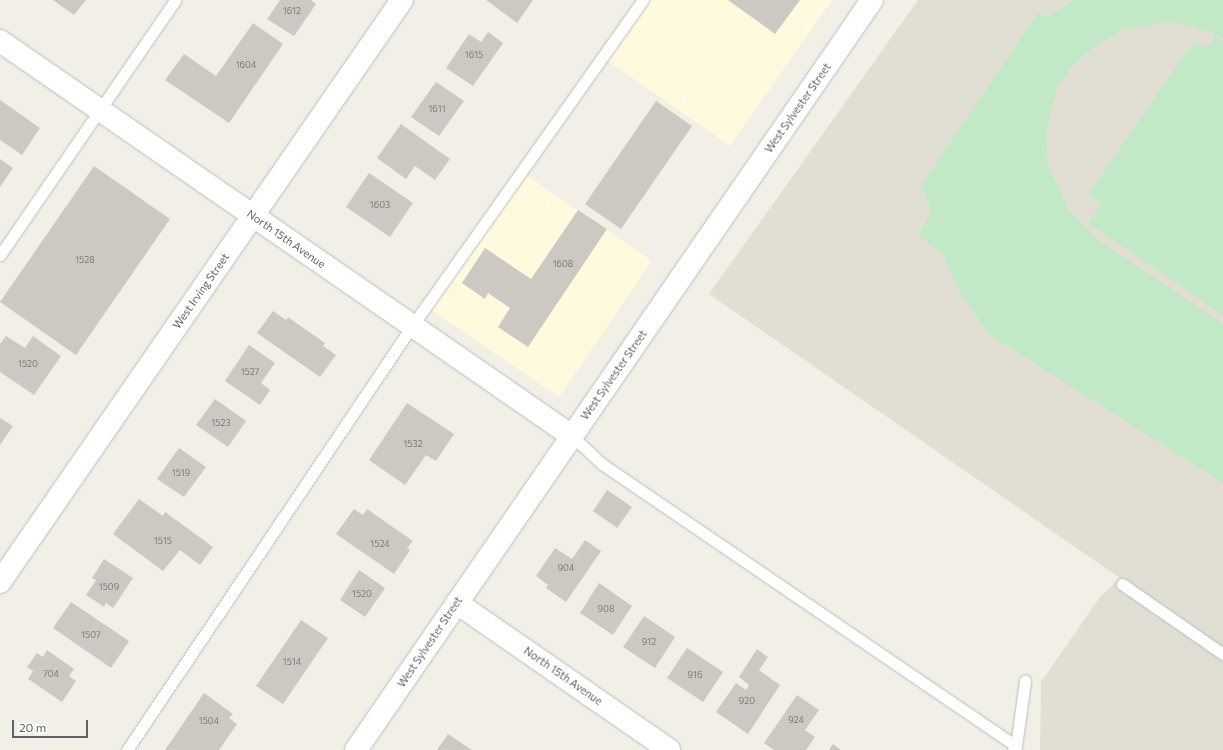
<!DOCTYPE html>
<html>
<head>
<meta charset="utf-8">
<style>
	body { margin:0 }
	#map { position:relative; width:1223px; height:750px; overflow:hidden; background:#f1efe6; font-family:Commissioner,sans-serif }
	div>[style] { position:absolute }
	.commercial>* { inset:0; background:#fff9dd }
	.education>* { inset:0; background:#e1ded4 }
	.green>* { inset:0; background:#c2e9c5 }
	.building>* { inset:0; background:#ccc9c3 }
	.roads { filter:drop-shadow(0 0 1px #bbbdc2) drop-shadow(0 0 1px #bbbdc2) }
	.lane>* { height:11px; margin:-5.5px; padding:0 5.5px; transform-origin:5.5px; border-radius:5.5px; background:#fff }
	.street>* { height:22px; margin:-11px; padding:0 11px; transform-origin:11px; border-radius:11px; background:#fff }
	.secondary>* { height:22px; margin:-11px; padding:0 11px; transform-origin:11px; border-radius:11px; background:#fff }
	span { translate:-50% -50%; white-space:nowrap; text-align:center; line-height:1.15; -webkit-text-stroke:3.5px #fff; paint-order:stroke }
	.number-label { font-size:9px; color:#7a7b7e }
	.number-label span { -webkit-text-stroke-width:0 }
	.street-label { font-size:11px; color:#5e6167 }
	.scale { position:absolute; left:12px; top:720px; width:76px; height:18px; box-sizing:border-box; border:2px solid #5e6167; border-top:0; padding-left:5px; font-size:12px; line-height:14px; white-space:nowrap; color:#5e6167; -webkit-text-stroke:3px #fff; paint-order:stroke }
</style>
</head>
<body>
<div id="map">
	<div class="commercial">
		<i style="clip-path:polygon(637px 0,832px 0,730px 146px,599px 55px)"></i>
		<i style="clip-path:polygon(522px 172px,652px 261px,559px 397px,428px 308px)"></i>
	</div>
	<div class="education">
		<i style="clip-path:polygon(918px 0,1223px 0,1223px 750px,1040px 750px,1041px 682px,1100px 597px,1120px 578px,709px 294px)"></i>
	</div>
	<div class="green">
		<i style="clip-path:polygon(1073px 0,1223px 0,1223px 39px,1210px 31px,1170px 22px,1122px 30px,1093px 47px,1071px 68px,1057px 87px,1046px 136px,1048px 166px,1070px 212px,1098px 240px,1223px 324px,1223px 483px,990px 335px,959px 291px,944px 256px,918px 235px,932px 211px,921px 186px,1038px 13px,1048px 17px)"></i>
		<i style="clip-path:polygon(1215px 36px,1223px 42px,1223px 315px,1088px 223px,1101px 204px,1088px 195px,1194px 41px,1206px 49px)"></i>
	</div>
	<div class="building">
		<i style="clip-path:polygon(53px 0,86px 0,74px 15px)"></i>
		<i style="clip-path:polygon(280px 0,311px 0,316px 4px,294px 36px,267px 19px)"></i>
		<i style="clip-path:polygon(486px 0,533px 0,517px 23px)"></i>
		<i style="clip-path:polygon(728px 0,800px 0,775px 34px)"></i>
		<i style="clip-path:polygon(253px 23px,283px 44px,229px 123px,165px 80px,184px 54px,216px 76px)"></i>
		<i style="clip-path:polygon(488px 32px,503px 43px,473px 86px,446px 68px,469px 34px,481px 42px)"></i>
		<i style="clip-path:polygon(436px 82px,464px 101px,439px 136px,411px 117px)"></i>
		<i style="clip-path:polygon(0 100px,40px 128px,22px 155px,0 140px)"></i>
		<i style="clip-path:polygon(656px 101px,692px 126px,621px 229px,585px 204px)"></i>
		<i style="clip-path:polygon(401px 124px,450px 159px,435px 180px,415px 166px,406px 179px,377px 158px)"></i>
		<i style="clip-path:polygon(0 159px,13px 168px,0 187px)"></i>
		<i style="clip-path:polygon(94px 166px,170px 219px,76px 355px,0 302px)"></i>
		<i style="clip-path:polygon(369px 173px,413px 203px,390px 237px,346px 207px)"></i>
		<i style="clip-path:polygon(578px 210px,607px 229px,528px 347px,498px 327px,510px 308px,488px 293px,485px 299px,462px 283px,485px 248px,531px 279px)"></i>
		<i style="clip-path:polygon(273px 311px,286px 320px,288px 317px,292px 320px,325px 343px,323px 346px,336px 355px,320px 377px,257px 333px)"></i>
		<i style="clip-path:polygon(6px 336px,25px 348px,33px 336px,61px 356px,34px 395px,0 372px,0 344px)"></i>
		<i style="clip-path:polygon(249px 345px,275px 363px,261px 383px,270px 390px,260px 405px,225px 381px)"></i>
		<i style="clip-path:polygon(215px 399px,246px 421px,228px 447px,196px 425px)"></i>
		<i style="clip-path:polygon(407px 403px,454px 434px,436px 461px,426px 455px,405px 485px,369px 460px)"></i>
		<i style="clip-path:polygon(0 418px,13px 426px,0 445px)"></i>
		<i style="clip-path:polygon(179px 448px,206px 467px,184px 497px,157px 479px)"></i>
		<i style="clip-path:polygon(607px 490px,632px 507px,617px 528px,593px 511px)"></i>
		<i style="clip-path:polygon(139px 499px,163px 516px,165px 512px,213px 547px,200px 565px,180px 550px,163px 571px,113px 534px)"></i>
		<i style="clip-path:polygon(354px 509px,363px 515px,367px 509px,413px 541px,407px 548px,410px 550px,394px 574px,336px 534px)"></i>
		<i style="clip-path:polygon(585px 540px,601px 551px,566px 602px,546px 588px,548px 585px,536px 576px,555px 548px,572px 559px)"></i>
		<i style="clip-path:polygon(104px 559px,133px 578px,113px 608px,106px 603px,104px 607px,86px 595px,96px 580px,92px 578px)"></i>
		<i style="clip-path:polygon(359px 570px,385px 588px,365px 617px,340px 600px)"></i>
		<i style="clip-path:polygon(599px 583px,632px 606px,613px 635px,580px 613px)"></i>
		<i style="clip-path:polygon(71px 602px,129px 641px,111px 668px,53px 628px)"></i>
		<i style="clip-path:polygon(644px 616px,675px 637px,655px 668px,623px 647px)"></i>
		<i style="clip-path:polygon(301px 620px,328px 638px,283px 704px,256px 686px)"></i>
		<i style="clip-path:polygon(687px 648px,723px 672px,703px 702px,667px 678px)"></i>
		<i style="clip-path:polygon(757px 649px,768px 657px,759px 670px,780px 685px,748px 734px,716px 712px,736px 683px,746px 690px,749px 685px,739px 677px)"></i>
		<i style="clip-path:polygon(47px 650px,74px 669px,69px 676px,76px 681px,62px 702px,28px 679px,33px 671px,27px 667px,37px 653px,43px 657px)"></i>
		<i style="clip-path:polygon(204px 693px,233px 714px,229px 718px,237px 724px,219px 750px,165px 750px)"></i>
		<i style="clip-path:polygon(797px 695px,819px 710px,805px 730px,815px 737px,806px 750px,774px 750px,764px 743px)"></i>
		<i style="clip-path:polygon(448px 734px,472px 750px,437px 750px)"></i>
		<i style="clip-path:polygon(833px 744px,841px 750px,829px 750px)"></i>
	</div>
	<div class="roads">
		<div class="lane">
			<i style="left:0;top:255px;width:309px;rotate:-55.5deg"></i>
			<i style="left:572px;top:436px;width:41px;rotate:43deg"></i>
			<i style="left:602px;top:464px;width:501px;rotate:34.26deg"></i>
			<i style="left:1016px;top:746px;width:5px;rotate:127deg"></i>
			<i style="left:1122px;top:584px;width:123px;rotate:34.7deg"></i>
			<i style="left:1016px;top:746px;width:66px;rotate:-82.1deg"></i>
			<i style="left:127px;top:750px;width:511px;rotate:-56.09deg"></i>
			<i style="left:412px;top:326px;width:400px;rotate:-54.7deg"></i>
		</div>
		<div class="street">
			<i style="left:0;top:41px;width:695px;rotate:34.63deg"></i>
			<i style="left:0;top:582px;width:707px;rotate:-55.37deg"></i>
			<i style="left:457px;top:603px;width:258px;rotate:34.7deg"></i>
		</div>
		<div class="secondary">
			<i style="left:356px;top:750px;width:910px;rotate:-55.47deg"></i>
		</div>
	</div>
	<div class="number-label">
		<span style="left:292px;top:11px">1612</span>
		<span style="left:474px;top:55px">1615</span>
		<span style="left:246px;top:65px">1604</span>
		<span style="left:437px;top:109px">1611</span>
		<span style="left:380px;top:205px">1603</span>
		<span style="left:85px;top:260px">1528</span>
		<span style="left:563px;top:264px">1608</span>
		<span style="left:28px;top:364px">1520</span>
		<span style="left:250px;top:372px">1527</span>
		<span style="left:221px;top:423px">1523</span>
		<span style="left:413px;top:444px">1532</span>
		<span style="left:181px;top:473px">1519</span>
		<span style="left:163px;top:541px">1515</span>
		<span style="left:380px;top:544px">1524</span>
		<span style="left:566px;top:568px">904</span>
		<span style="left:109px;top:587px">1509</span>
		<span style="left:362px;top:594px">1520</span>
		<span style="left:606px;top:609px">908</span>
		<span style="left:91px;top:635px">1507</span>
		<span style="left:649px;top:642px">912</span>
		<span style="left:292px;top:662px">1514</span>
		<span style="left:51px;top:674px">704</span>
		<span style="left:695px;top:675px">916</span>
		<span style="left:747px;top:701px">920</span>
		<span style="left:796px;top:720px">924</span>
		<span style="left:209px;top:721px">1504</span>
	</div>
	<div class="street-label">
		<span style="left:798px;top:108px;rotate:-55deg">West Sylvester Street</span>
		<span style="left:286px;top:239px;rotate:35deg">North 15th Avenue</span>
		<span style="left:201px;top:291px;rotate:-55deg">West Irving Street</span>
		<span style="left:614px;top:375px;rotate:-55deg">West Sylvester Street</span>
		<span style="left:430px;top:642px;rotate:-56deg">West Sylvester Street</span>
		<span style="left:563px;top:676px;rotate:35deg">North 15th Avenue</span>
	</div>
	<div class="scale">20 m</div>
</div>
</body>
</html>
